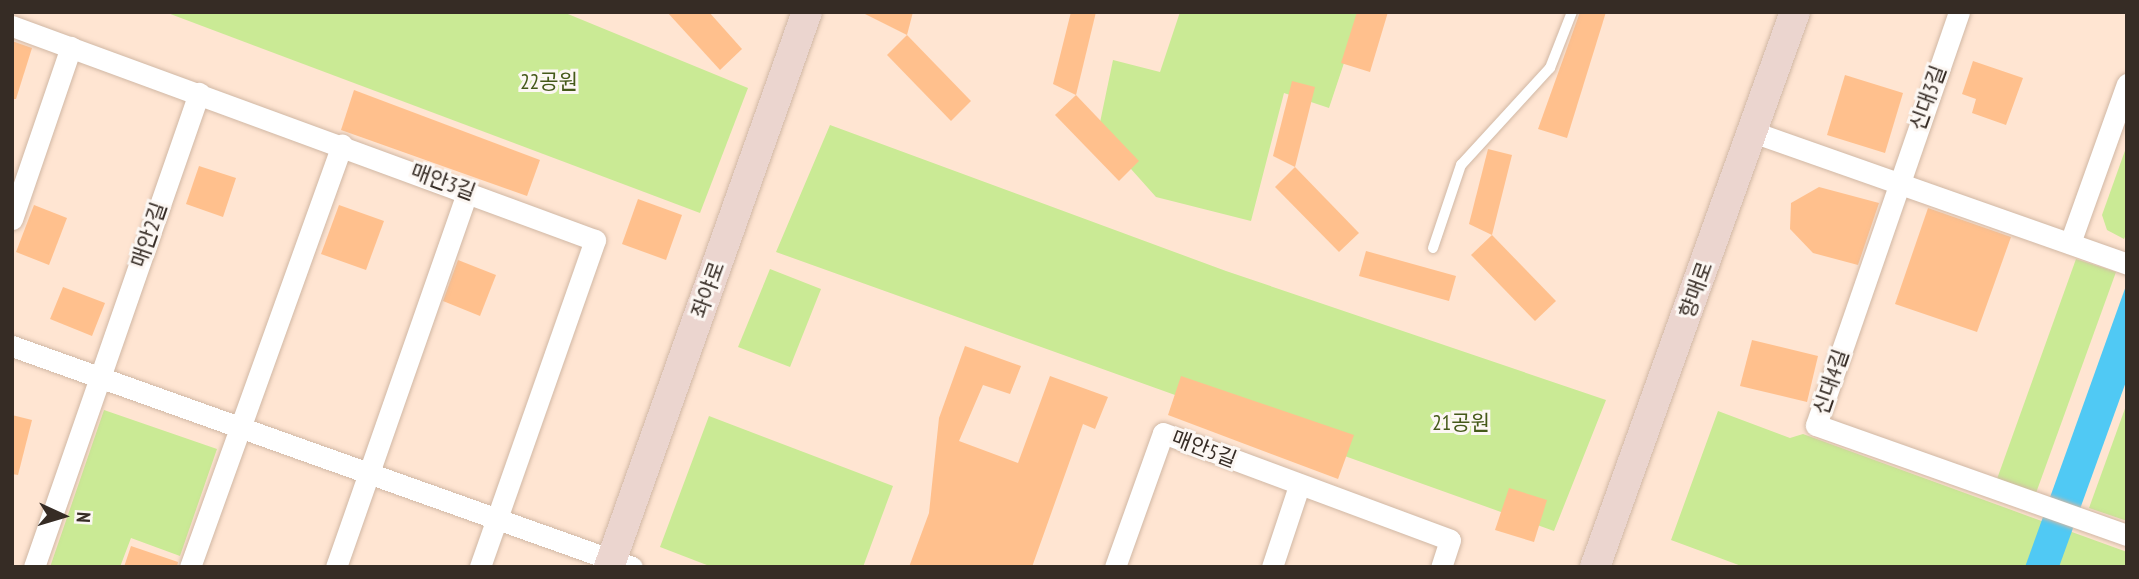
<!DOCTYPE html>
<html>
<head>
<meta charset="utf-8">
<style>
	body { margin:0 }
	#map { position:relative; width:2139px; height:579px; overflow:hidden; background:#ffe5d2; font-family:"PT Sans Narrow","Noto Sans KR",sans-serif }
	div>[style] { position:absolute }
	.green>* { inset:0; background:#caea95 }
	.water>* { inset:0; background:#50c9f4 }
	.building>* { inset:0; background:#ffc08d }
	.roads { filter:drop-shadow(0 0 2px #d1b8a5) drop-shadow(0 0 2px #d1b8a5) }
	.lane>* { height:10px; margin:-5px; padding:0 5px; transform-origin:5px; border-radius:5px; background:#fff }
	.street>* { height:21px; margin:-10.5px; padding:0 10.5px; transform-origin:10.5px; border-radius:10.5px; background:#fff }
	.secondary>* { height:30px; margin:-15px; padding:0 15px; transform-origin:15px; border-radius:15px; background:#ebd5cf }
	span { translate:-50% -50%; white-space:nowrap; text-align:center; line-height:1.15; -webkit-text-stroke:6px #fcf7f3; paint-order:stroke }
	.park-label { font-size:21px; color:#445919 }
	.street-label { font-size:21px; color:#362c25 }
	.frame { position:absolute; inset:0; border:14px solid #362c25; pointer-events:none }
	.north { position:absolute; left:28px; top:481px; width:70px; height:70px; -webkit-text-stroke:5px #fcf7f3; paint-order:stroke; rotate:94deg; font-size:19px; font-weight:700; line-height:28px; text-align:center; color:#362c25 }
	.north::after { content:''; display:block; margin:auto; width:24px; height:32px; background:#362c25; clip-path:polygon(50% 0,100% 100%,50% 72%,0 100%) }
</style>
</head>
<body>
<div id="map">
	<div class="green">
		<i style="clip-path:polygon(165px 12px,563px 12px,748px 88px,700px 213px)"></i>
		<i style="clip-path:polygon(1180px 12px,1361px 12px,1329px 108px,1284px 93px,1251px 221px,1156px 197px,1098px 132px,1113px 60px,1160px 72px)"></i>
		<i style="clip-path:polygon(830px 125px,1226px 271px,1606px 400px,1554px 531px,776px 252px)"></i>
		<i style="clip-path:polygon(2127px 145px,2127px 232px,2124px 239px,2107px 230px,2102px 215px)"></i>
		<i style="clip-path:polygon(2076px 259px,2116px 272px,2036px 493px,1997px 479px)"></i>
		<i style="clip-path:polygon(770px 269px,821px 289px,790px 367px,738px 347px)"></i>
		<i style="clip-path:polygon(2127px 403px,2127px 521px,2089px 508px)"></i>
		<i style="clip-path:polygon(104px 410px,217px 449px,180px 556px,131px 538px,120px 567px,50px 567px)"></i>
		<i style="clip-path:polygon(1718px 411px,1790px 438px,1803px 434px,2127px 552px,2127px 567px,1744px 567px,1671px 540px)"></i>
		<i style="clip-path:polygon(709px 416px,893px 486px,863px 567px,712px 567px,660px 547px)"></i>
	</div>
	<div class="water">
		<i style="clip-path:polygon(2127px 283px,2127px 379px,2059px 567px,2025px 567px)"></i>
	</div>
	<div class="building">
		<i style="clip-path:polygon(667px 12px,709px 12px,742px 49px,720px 70px)"></i>
		<i style="clip-path:polygon(861px 12px,913px 12px,907px 35px)"></i>
		<i style="clip-path:polygon(1071px 12px,1096px 12px,1076px 95px,1053px 84px)"></i>
		<i style="clip-path:polygon(1357px 12px,1388px 12px,1370px 72px,1341px 63px)"></i>
		<i style="clip-path:polygon(1580px 12px,1606px 12px,1567px 138px,1538px 129px)"></i>
		<i style="clip-path:polygon(907px 35px,971px 101px,951px 121px,887px 55px)"></i>
		<i style="clip-path:polygon(12px 41px,32px 48px,16px 99px,12px 99px)"></i>
		<i style="clip-path:polygon(1973px 61px,2023px 78px,2006px 125px,1972px 113px,1976px 99px,1962px 94px)"></i>
		<i style="clip-path:polygon(1845px 75px,1903px 93px,1885px 153px,1827px 135px)"></i>
		<i style="clip-path:polygon(1292px 81px,1315px 87px,1295px 167px,1273px 156px)"></i>
		<i style="clip-path:polygon(354px 90px,540px 160px,527px 196px,341px 130px)"></i>
		<i style="clip-path:polygon(1076px 95px,1139px 161px,1119px 181px,1055px 115px)"></i>
		<i style="clip-path:polygon(1488px 149px,1512px 155px,1492px 235px,1469px 224px)"></i>
		<i style="clip-path:polygon(199px 166px,236px 178px,223px 217px,186px 204px)"></i>
		<i style="clip-path:polygon(1295px 167px,1359px 233px,1339px 252px,1275px 187px)"></i>
		<i style="clip-path:polygon(1819px 187px,1879px 203px,1858px 265px,1813px 253px,1790px 229px,1791px 203px)"></i>
		<i style="clip-path:polygon(638px 199px,682px 215px,666px 260px,622px 244px)"></i>
		<i style="clip-path:polygon(34px 205px,67px 218px,49px 265px,16px 252px)"></i>
		<i style="clip-path:polygon(339px 205px,384px 221px,366px 270px,321px 254px)"></i>
		<i style="clip-path:polygon(1928px 208px,2011px 237px,1977px 332px,1895px 304px)"></i>
		<i style="clip-path:polygon(1492px 235px,1556px 301px,1535px 321px,1471px 255px)"></i>
		<i style="clip-path:polygon(1366px 251px,1456px 276px,1449px 301px,1359px 276px)"></i>
		<i style="clip-path:polygon(458px 260px,496px 275px,480px 316px,443px 301px)"></i>
		<i style="clip-path:polygon(63px 287px,105px 303px,92px 336px,50px 319px)"></i>
		<i style="clip-path:polygon(1752px 340px,1818px 356px,1807px 402px,1740px 386px)"></i>
		<i style="clip-path:polygon(965px 346px,1021px 366px,1010px 394px,983px 385px,959px 441px,1018px 463px,1050px 376px,1108px 397px,1095px 429px,1083px 424px,1032px 567px,909px 567px,929px 513px,939px 418px)"></i>
		<i style="clip-path:polygon(1181px 376px,1354px 435px,1338px 479px,1168px 415px)"></i>
		<i style="clip-path:polygon(12px 415px,32px 420px,18px 475px,12px 474px)"></i>
		<i style="clip-path:polygon(1509px 488px,1547px 500px,1534px 542px,1495px 530px)"></i>
		<i style="clip-path:polygon(131px 546px,178px 562px,177px 567px,124px 567px)"></i>
	</div>
	<div class="roads">
		<div class="lane">
			<i style="left:1433px;top:248px;width:88px;rotate:-71.4deg"></i>
			<i style="left:1461px;top:165px;width:132px;rotate:-47.5deg"></i>
			<i style="left:1550px;top:68px;width:60px;rotate:-68.6deg"></i>
		</div>
		<div class="street">
			<i style="left:1959px;top:12px;width:437px;rotate:109.1deg"></i>
			<i style="left:1816px;top:425px;width:330px;rotate:19.5deg"></i>
			<i style="left:12px;top:26px;width:621px;rotate:20.16deg"></i>
			<i style="left:595px;top:240px;width:347px;rotate:109.4deg"></i>
			<i style="left:1753px;top:132px;width:397px;rotate:19.4deg"></i>
			<i style="left:12px;top:219px;width:182px;rotate:-71.1deg"></i>
			<i style="left:2070px;top:243px;width:169px;rotate:-70.3deg"></i>
			<i style="left:12px;top:346px;width:658px;rotate:19.62deg"></i>
			<i style="left:34px;top:567px;width:502px;rotate:-70.81deg"></i>
			<i style="left:190px;top:567px;width:449px;rotate:-70.2deg"></i>
			<i style="left:336px;top:567px;width:398px;rotate:-70.7deg"></i>
			<i style="left:1115px;top:567px;width:142px;rotate:-70.3deg"></i>
			<i style="left:1163px;top:433px;width:306px;rotate:20.4deg"></i>
			<i style="left:1450px;top:540px;width:28px;rotate:108deg"></i>
			<i style="left:1272px;top:567px;width:85px;rotate:-71.6deg"></i>
		</div>
		<div class="secondary">
			<i style="left:609px;top:567px;width:589px;rotate:-70.37deg"></i>
			<i style="left:1595px;top:567px;width:590px;rotate:-70.18deg"></i>
		</div>
	</div>
	<div class="park-label">
		<span style="left:549px;top:82px">22공원</span>
		<span style="left:1461px;top:423px">21공원</span>
	</div>
	<div class="street-label">
		<span style="left:1928px;top:98px;rotate:-70deg">신대3길</span>
		<span style="left:443px;top:182px;rotate:20deg">매안3길</span>
		<span style="left:149px;top:235px;rotate:-71deg">매안2길</span>
		<span style="left:708px;top:290px;rotate:-70deg">좌야로</span>
		<span style="left:1696px;top:290px;rotate:-70deg">향매로</span>
		<span style="left:1831px;top:382px;rotate:-71deg">신대4길</span>
		<span style="left:1204px;top:449px;rotate:21deg">매안5길</span>
	</div>
	<div class="frame"></div>
	<div class="north">N</div>
</div>
</body>
</html>
